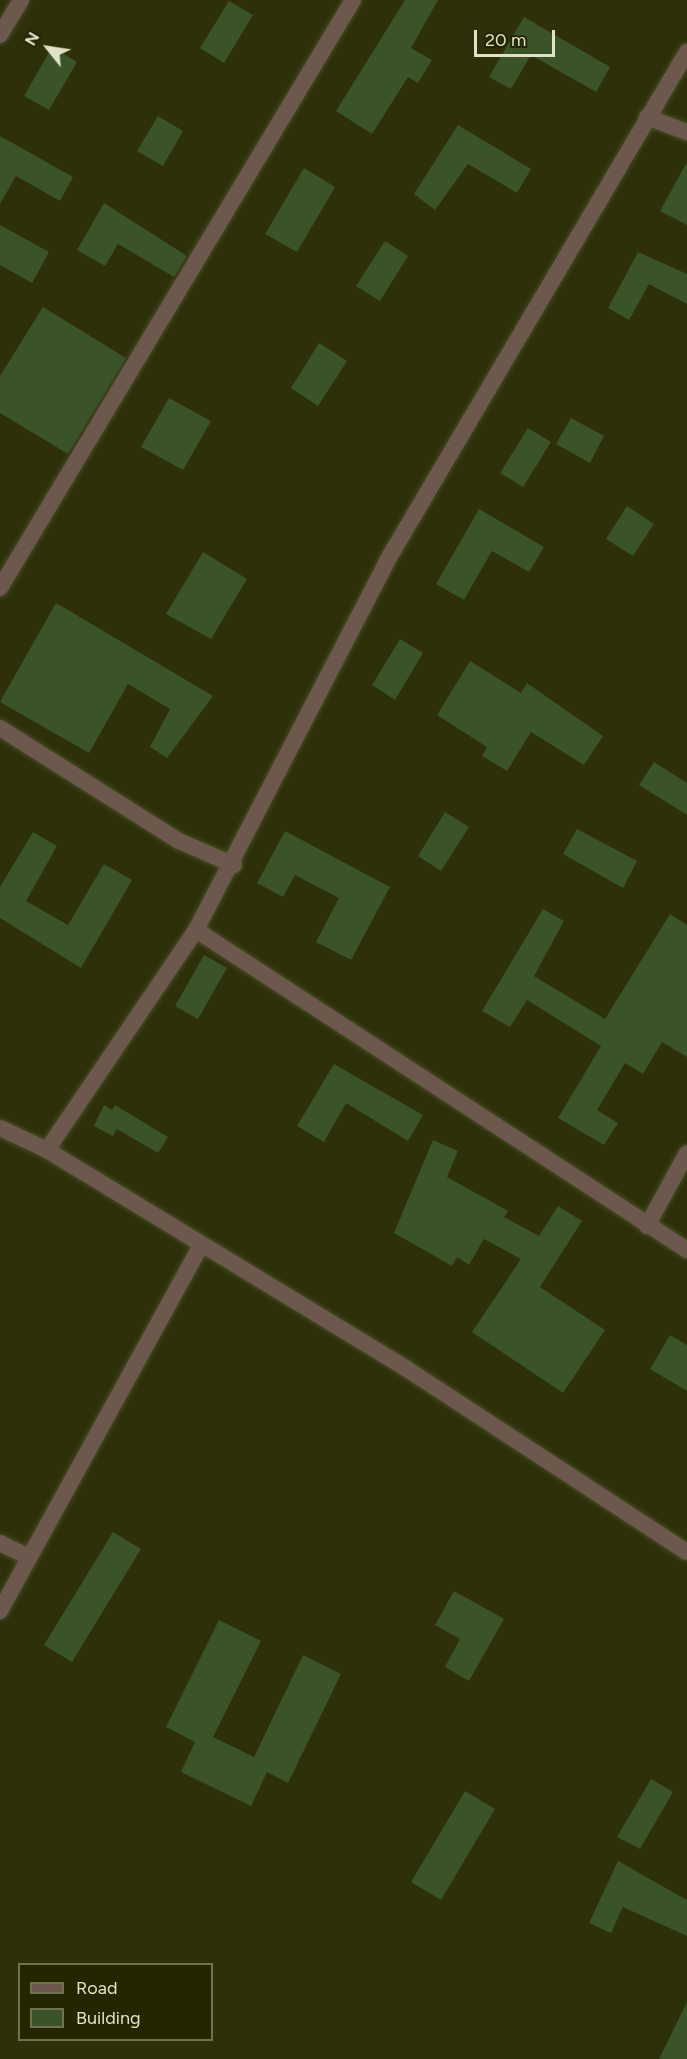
<!DOCTYPE html>
<html>
<head>
<meta charset="utf-8">
<style>
	body { margin:0 }
	#map { position:relative; width:687px; height:2059px; overflow:hidden; background:#2d3009; font-family:Figtree,sans-serif }
	div>[style] { position:absolute }
	.building>* { inset:0; background:#3b5329 }
	.roads { filter:drop-shadow(0 0 2px #494c27) drop-shadow(0 0 2px #494c27) }
	.minor>* { height:16px; margin:-8px; padding:0 8px; transform-origin:8px; border-radius:8px; background:#6c584c }
	span { translate:-50% -50%; white-space:nowrap; text-align:center; line-height:1.15; -webkit-text-stroke:5px #242600; paint-order:stroke }
	.legend { position:absolute; left:18px; top:1963px; width:195px; height:78px; box-sizing:border-box; background:#242600; border:2px solid #6f7150; margin:0; padding:8px 10px; list-style:none; font-size:18px; color:#dfe2c7 }
	.legend li { display:flex; align-items:center; gap:12px; height:30px }
	.legend b { width:30px; border:2px solid #6f7150 }
	.north { position:absolute; left:18px; top:18px; width:60px; height:60px; -webkit-text-stroke:4px #242600; paint-order:stroke; rotate:300deg; font-size:16px; font-weight:700; line-height:24px; text-align:center; color:#dfe2c7 }
	.north::after { content:''; display:block; margin:auto; width:21px; height:27px; background:#dfe2c7; clip-path:polygon(50% 0,100% 100%,50% 72%,0 100%) }
	.scale { position:absolute; left:474px; top:30px; width:81px; height:27px; box-sizing:border-box; border:3px solid #dfe2c7; border-top:0; padding-left:8px; font-size:18px; line-height:21px; white-space:nowrap; color:#dfe2c7; -webkit-text-stroke:4px #242600; paint-order:stroke }
</style>
</head>
<body>
<div id="map">
	<div class="building">
		<i style="clip-path:polygon(405px 0,438px 0,411px 48px,432px 60px,418px 83px,408px 77px,372px 134px,336px 111px)"></i>
		<i style="clip-path:polygon(229px 1px,253px 15px,224px 63px,200px 48px)"></i>
		<i style="clip-path:polygon(524px 17px,610px 67px,596px 92px,531px 55px,511px 89px,489px 77px)"></i>
		<i style="clip-path:polygon(52px 47px,77px 62px,49px 110px,24px 96px)"></i>
		<i style="clip-path:polygon(158px 116px,183px 131px,163px 166px,137px 151px)"></i>
		<i style="clip-path:polygon(458px 125px,531px 169px,517px 193px,468px 164px,435px 210px,414px 194px)"></i>
		<i style="clip-path:polygon(0 136px,73px 177px,60px 201px,16px 176px,0 204px)"></i>
		<i style="clip-path:polygon(687px 162px,687px 225px,660px 211px)"></i>
		<i style="clip-path:polygon(304px 168px,335px 187px,297px 252px,265px 234px)"></i>
		<i style="clip-path:polygon(104px 203px,187px 256px,174px 277px,118px 244px,105px 266px,77px 250px)"></i>
		<i style="clip-path:polygon(0 225px,49px 252px,32px 283px,0 265px)"></i>
		<i style="clip-path:polygon(385px 241px,408px 256px,380px 301px,356px 286px)"></i>
		<i style="clip-path:polygon(638px 252px,687px 274px,687px 304px,649px 284px,629px 320px,608px 308px)"></i>
		<i style="clip-path:polygon(43px 307px,126px 358px,68px 454px,0 413px,0 376px)"></i>
		<i style="clip-path:polygon(319px 343px,347px 361px,318px 406px,291px 388px)"></i>
		<i style="clip-path:polygon(169px 398px,211px 421px,183px 470px,141px 447px)"></i>
		<i style="clip-path:polygon(571px 418px,604px 436px,590px 463px,556px 444px)"></i>
		<i style="clip-path:polygon(528px 428px,551px 442px,523px 487px,500px 473px)"></i>
		<i style="clip-path:polygon(627px 506px,654px 524px,633px 556px,606px 539px)"></i>
		<i style="clip-path:polygon(479px 509px,544px 547px,529px 572px,492px 551px,464px 600px,436px 584px)"></i>
		<i style="clip-path:polygon(203px 552px,247px 579px,211px 639px,166px 614px)"></i>
		<i style="clip-path:polygon(56px 603px,213px 696px,167px 758px,150px 747px,170px 709px,128px 684px,89px 753px,0 702px)"></i>
		<i style="clip-path:polygon(400px 639px,423px 653px,395px 700px,372px 685px)"></i>
		<i style="clip-path:polygon(470px 661px,521px 693px,527px 683px,603px 736px,584px 765px,531px 732px,507px 771px,482px 756px,487px 747px,437px 715px)"></i>
		<i style="clip-path:polygon(654px 762px,687px 783px,687px 815px,639px 785px)"></i>
		<i style="clip-path:polygon(445px 812px,469px 827px,441px 871px,418px 856px)"></i>
		<i style="clip-path:polygon(577px 829px,637px 861px,623px 888px,563px 854px)"></i>
		<i style="clip-path:polygon(285px 831px,390px 887px,351px 960px,316px 942px,339px 898px,295px 875px,283px 897px,257px 883px)"></i>
		<i style="clip-path:polygon(33px 832px,57px 846px,26px 901px,68px 925px,104px 864px,132px 880px,81px 968px,0 918px,0 887px)"></i>
		<i style="clip-path:polygon(543px 909px,564px 921px,534px 976px,605px 1019px,670px 914px,687px 925px,687px 1057px,662px 1042px,643px 1074px,625px 1063px,597px 1110px,618px 1123px,604px 1145px,558px 1118px,601px 1046px,527px 1000px,510px 1027px,482px 1011px)"></i>
		<i style="clip-path:polygon(204px 955px,227px 968px,198px 1019px,175px 1006px)"></i>
		<i style="clip-path:polygon(334px 1064px,423px 1115px,408px 1141px,346px 1103px,324px 1142px,297px 1126px)"></i>
		<i style="clip-path:polygon(104px 1105px,112px 1110px,115px 1105px,168px 1137px,158px 1153px,117px 1129px,113px 1136px,94px 1126px)"></i>
		<i style="clip-path:polygon(433px 1140px,458px 1151px,447px 1177px,508px 1211px,504px 1217px,539px 1236px,558px 1206px,582px 1221px,540px 1287px,605px 1330px,563px 1393px,472px 1332px,521px 1259px,484px 1239px,469px 1265px,457px 1257px,452px 1266px,394px 1233px)"></i>
		<i style="clip-path:polygon(670px 1335px,687px 1345px,687px 1391px,650px 1369px)"></i>
		<i style="clip-path:polygon(113px 1532px,141px 1549px,72px 1662px,44px 1645px)"></i>
		<i style="clip-path:polygon(454px 1591px,504px 1619px,469px 1681px,445px 1667px,460px 1639px,435px 1625px)"></i>
		<i style="clip-path:polygon(219px 1620px,261px 1641px,213px 1737px,254px 1757px,303px 1655px,341px 1674px,288px 1783px,267px 1772px,251px 1806px,181px 1772px,195px 1742px,166px 1727px)"></i>
		<i style="clip-path:polygon(651px 1779px,673px 1792px,640px 1849px,617px 1837px)"></i>
		<i style="clip-path:polygon(465px 1791px,495px 1809px,441px 1900px,411px 1882px)"></i>
		<i style="clip-path:polygon(618px 1861px,687px 1900px,687px 1936px,623px 1907px,611px 1933px,589px 1923px)"></i>
		<i style="clip-path:polygon(687px 2002px,687px 2059px,659px 2059px)"></i>
	</div>
	<div class="roads">
		<div class="minor">
			<i style="left:0;top:35px;width:41px;rotate:-59deg"></i>
			<i style="left:647px;top:117px;width:43px;rotate:20.6deg"></i>
			<i style="left:0;top:588px;width:686px;rotate:-59.02deg"></i>
			<i style="left:0;top:728px;width:212px;rotate:32.3deg"></i>
			<i style="left:179px;top:841px;width:60px;rotate:23.6deg"></i>
			<i style="left:196px;top:930px;width:586px;rotate:33.09deg"></i>
			<i style="left:0;top:1128px;width:52px;rotate:25.1deg"></i>
			<i style="left:47px;top:1150px;width:421px;rotate:31.3deg"></i>
			<i style="left:407px;top:1369px;width:334px;rotate:33.2deg"></i>
			<i style="left:47px;top:1150px;width:266px;rotate:-55.9deg"></i>
			<i style="left:196px;top:930px;width:416px;rotate:-62.6deg"></i>
			<i style="left:387px;top:561px;width:591px;rotate:-59.49deg"></i>
			<i style="left:647px;top:1226px;width:83px;rotate:-61.3deg"></i>
			<i style="left:0;top:1543px;width:32px;rotate:26deg"></i>
			<i style="left:0;top:1611px;width:418px;rotate:-61.2deg"></i>
		</div>
	</div>
	<ul class="legend">
	<li><b style="height:8px;background:#6c584c"></b>Road</li>
	<li><b style="height:16px;background:#3b5329"></b>Building</li>
	</ul>
	<div class="north">N</div>
	<div class="scale">20 m</div>
</div>
</body>
</html>
